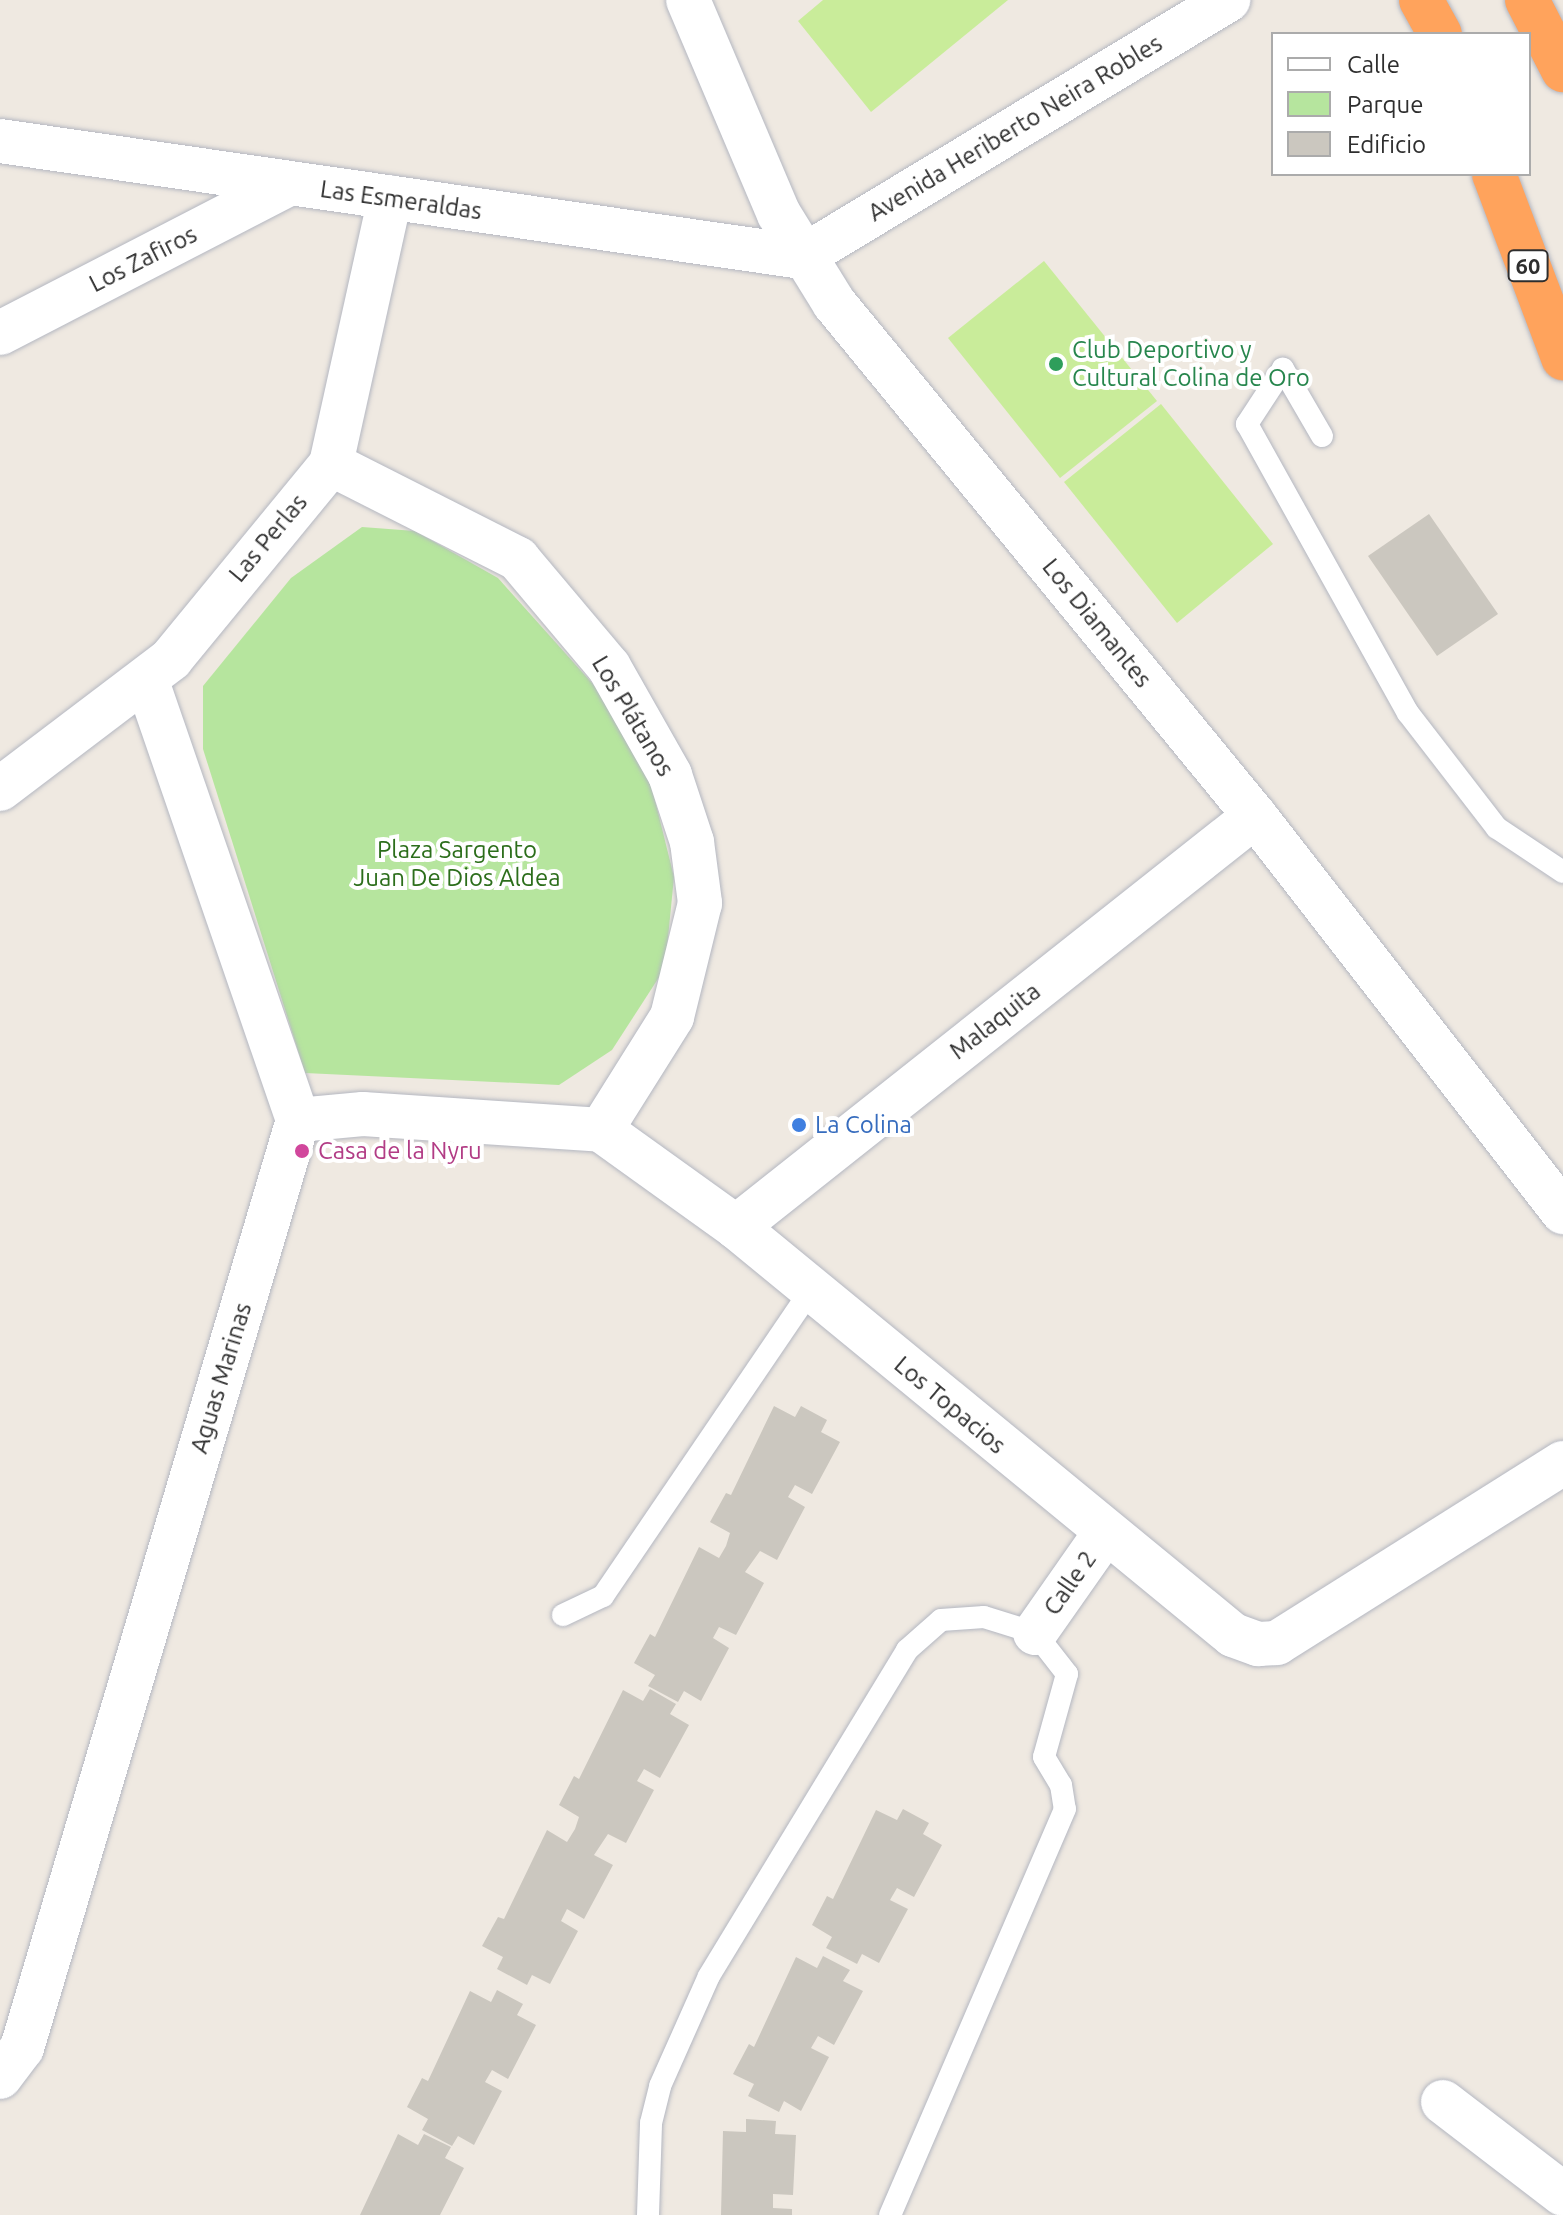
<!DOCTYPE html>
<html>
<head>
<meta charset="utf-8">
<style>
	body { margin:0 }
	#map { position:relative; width:1563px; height:2215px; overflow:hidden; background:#efe9e1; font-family:Ubuntu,sans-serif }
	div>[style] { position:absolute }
	.green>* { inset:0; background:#b6e59e }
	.pitch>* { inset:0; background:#c9ec9a }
	.building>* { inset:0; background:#cbc7bf }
	.roads { filter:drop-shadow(0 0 2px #b4b7c1) drop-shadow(0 0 2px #b4b7c1) }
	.service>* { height:22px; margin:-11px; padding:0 11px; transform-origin:11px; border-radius:11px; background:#fff }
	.minor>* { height:44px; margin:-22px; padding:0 22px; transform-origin:22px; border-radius:22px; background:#fff }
	.tertiary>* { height:44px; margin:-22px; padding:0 22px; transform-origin:22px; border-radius:22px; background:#fff }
	.motorway>* { height:44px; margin:-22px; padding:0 22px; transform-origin:22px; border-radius:22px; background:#ffa35c }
	.dots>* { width:22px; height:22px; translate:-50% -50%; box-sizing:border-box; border:4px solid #fff; border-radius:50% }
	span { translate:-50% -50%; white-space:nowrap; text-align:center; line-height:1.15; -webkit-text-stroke:8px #fff; paint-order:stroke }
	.shield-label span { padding:2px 6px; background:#fff; border:2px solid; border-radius:6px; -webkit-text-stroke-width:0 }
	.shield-label { font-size:22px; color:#2e2e2e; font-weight:700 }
	.street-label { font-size:24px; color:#2e2e2e }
	.leisure-label { font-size:24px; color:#27864d }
	.left { translate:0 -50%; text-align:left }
	.park-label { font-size:24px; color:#2c6e1b }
	.shop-label { font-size:24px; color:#366cbe }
	.hotel-label { font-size:24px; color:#b23c85 }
	.legend { position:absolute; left:1271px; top:32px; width:260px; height:144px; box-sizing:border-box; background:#fff; border:2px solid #ababab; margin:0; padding:10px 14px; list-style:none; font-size:24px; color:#2e2e2e }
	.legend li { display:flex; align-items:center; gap:16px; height:40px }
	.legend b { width:40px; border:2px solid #ababab }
</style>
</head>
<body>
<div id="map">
	<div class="green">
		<i style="clip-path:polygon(362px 527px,415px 531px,498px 578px,601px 693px,651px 784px,674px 877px,665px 968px,612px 1050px,559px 1085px,305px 1073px,203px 749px,203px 686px,291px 578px)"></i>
	</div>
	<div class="pitch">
		<i style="clip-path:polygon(823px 0,1008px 0,871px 112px,798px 21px)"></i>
		<i style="clip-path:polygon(1044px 261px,1157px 401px,1060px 478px,948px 338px)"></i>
		<i style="clip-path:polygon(1161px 404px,1273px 544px,1177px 623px,1064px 482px)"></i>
	</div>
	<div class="building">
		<i style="clip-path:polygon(1429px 514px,1498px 614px,1437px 656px,1368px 556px)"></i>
		<i style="clip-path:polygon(774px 1406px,795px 1417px,801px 1406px,827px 1420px,821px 1432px,840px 1442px,812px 1494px,795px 1485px,788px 1497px,805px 1507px,777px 1560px,760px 1551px,745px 1572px,764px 1583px,736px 1635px,719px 1627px,713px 1638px,729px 1648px,701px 1701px,684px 1691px,678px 1702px,648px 1686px,655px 1675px,634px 1663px,650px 1634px,655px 1637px,699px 1547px,719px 1558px,726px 1546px,730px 1533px,710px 1522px,726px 1493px,731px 1495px)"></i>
		<i style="clip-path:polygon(650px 1689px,676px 1704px,670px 1714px,689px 1725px,660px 1778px,644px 1769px,637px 1781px,654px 1790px,626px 1843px,608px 1834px,594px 1855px,613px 1865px,584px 1919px,567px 1909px,561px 1921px,578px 1931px,550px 1984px,532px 1975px,527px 1985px,497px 1969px,503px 1957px,482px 1946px,498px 1917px,504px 1919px,547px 1830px,567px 1842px,575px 1829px,579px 1817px,559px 1805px,574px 1776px,579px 1779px,623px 1690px,643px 1701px)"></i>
		<i style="clip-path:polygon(903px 1809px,929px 1823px,923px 1834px,942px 1845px,914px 1897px,897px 1888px,890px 1900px,908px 1909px,879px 1963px,862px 1954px,857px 1964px,826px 1948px,832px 1937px,812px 1925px,827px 1896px,833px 1899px,876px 1810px,897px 1820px)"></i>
		<i style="clip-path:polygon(823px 1956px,850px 1970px,843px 1981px,863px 1991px,834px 2045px,818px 2036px,811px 2048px,829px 2057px,801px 2111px,784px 2101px,779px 2112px,748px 2096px,754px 2084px,733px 2074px,749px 2044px,754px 2047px,796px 1957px,817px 1968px)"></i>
		<i style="clip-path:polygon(497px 1990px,523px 2004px,517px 2015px,536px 2025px,508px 2079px,492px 2070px,485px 2082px,502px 2091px,474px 2145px,458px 2136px,452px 2146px,422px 2130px,428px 2119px,407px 2107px,422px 2078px,428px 2081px,470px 1991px,491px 2002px)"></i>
		<i style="clip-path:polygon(746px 2119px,776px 2121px,775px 2134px,796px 2135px,793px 2195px,773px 2194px,773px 2208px,792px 2209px,792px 2215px,721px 2215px,723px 2131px,746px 2132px)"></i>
		<i style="clip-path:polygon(398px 2134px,418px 2145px,424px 2134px,451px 2147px,445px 2158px,464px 2168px,440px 2215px,360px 2215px)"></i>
	</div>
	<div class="roads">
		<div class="service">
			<i style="left:1322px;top:436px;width:78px;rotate:-120.2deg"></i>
			<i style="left:1283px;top:369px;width:66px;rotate:123.2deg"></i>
			<i style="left:1247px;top:424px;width:331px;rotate:60.9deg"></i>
			<i style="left:1408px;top:713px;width:145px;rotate:52.3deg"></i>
			<i style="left:1497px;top:828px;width:79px;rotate:33.7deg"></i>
			<i style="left:563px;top:1615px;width:44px;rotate:-25.4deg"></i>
			<i style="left:603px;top:1596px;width:370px;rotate:-55.8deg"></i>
			<i style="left:648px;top:2215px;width:92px;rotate:-88.1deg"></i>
			<i style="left:651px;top:2123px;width:38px;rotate:-76deg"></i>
			<i style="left:660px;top:2086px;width:120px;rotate:-66deg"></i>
			<i style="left:709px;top:1976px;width:381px;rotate:-58.7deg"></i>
			<i style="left:907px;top:1650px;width:45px;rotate:-41.4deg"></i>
			<i style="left:941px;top:1620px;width:43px;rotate:-4deg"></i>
			<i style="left:984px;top:1617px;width:53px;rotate:17.4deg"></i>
			<i style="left:1035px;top:1633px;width:52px;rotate:52deg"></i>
			<i style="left:1067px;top:1674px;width:86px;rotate:105.5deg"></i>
			<i style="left:1044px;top:1757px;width:33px;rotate:59deg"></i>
			<i style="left:1061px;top:1785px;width:24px;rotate:81deg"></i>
			<i style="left:1065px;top:1809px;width:442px;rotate:113.3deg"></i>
		</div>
		<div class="minor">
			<i style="left:0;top:333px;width:323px;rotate:-27.3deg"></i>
			<i style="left:331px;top:464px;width:210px;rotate:26.9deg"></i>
			<i style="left:518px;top:559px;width:141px;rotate:49.9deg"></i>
			<i style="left:609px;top:667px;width:124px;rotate:60.5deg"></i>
			<i style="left:670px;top:775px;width:71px;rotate:71.8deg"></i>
			<i style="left:692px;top:842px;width:62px;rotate:82.5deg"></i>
			<i style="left:700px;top:903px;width:117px;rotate:103.8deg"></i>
			<i style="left:672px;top:1017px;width:133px;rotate:122.1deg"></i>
			<i style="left:0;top:789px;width:215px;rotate:-37.2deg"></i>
			<i style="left:171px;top:659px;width:252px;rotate:-50.6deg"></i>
			<i style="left:331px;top:464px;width:273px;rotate:-77.5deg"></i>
			<i style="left:298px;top:1120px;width:65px;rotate:-5.3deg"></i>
			<i style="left:363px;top:1114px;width:239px;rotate:3.8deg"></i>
			<i style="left:601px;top:1130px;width:166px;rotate:35.7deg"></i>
			<i style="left:736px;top:1227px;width:643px;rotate:39.38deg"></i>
			<i style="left:1233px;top:1635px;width:27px;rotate:20deg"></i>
			<i style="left:1258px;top:1644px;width:19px;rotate:-3deg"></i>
			<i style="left:1277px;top:1643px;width:338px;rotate:-32.2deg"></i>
			<i style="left:736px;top:1227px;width:662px;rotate:-38.38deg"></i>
			<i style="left:1035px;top:1633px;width:122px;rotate:-55deg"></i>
			<i style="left:0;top:2077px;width:36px;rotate:-53deg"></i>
			<i style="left:22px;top:2048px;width:968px;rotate:-73.44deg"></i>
			<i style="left:298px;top:1120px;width:463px;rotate:-109deg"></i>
			<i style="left:1443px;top:2102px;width:151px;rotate:37.5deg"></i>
		</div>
		<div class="tertiary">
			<i style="left:688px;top:0;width:233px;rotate:67deg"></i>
			<i style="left:779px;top:214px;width:105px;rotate:58.3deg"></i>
			<i style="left:834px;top:303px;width:664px;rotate:50.63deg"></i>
			<i style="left:1255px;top:816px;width:502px;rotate:52.13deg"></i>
			<i style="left:0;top:141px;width:810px;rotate:8.23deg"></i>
			<i style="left:802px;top:257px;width:498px;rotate:-31.1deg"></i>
		</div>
		<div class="motorway">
			<i style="left:1421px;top:0;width:39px;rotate:61deg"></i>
			<i style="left:1527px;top:0;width:79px;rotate:62.8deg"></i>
			<i style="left:1494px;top:174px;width:197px;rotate:69.4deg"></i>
		</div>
	</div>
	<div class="dots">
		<i style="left:1056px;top:364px;background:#2e9e5b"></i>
		<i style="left:799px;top:1125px;background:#3f7fe0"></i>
		<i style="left:302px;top:1151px;background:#d1479c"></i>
	</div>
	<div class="shield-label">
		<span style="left:1528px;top:266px">60</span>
	</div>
	<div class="street-label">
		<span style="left:1015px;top:128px;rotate:-31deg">Avenida Heriberto Neira Robles</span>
		<span style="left:401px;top:200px;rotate:8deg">Las Esmeraldas</span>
		<span style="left:143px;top:259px;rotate:-27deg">Los Zafiros</span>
		<span style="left:268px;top:538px;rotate:-50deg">Las Perlas</span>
		<span style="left:1097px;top:623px;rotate:51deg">Los Diamantes</span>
		<span style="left:633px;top:716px;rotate:59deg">Los Plátanos</span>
		<span style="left:995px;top:1021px;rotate:-38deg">Malaquita</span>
		<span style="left:221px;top:1378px;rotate:-73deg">Aguas Marinas</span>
		<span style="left:950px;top:1405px;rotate:40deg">Los Topacios</span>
		<span style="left:1070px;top:1583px;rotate:-55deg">Calle 2</span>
	</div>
	<div class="leisure-label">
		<span class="left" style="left:1072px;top:364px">Club Deportivo y<br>Cultural Colina de Oro</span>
	</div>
	<div class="park-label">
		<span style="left:457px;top:864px">Plaza Sargento<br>Juan De Dios Aldea</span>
	</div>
	<div class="shop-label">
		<span class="left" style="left:815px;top:1125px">La Colina</span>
	</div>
	<div class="hotel-label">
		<span class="left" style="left:318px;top:1151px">Casa de la Nyru</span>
	</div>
	<ul class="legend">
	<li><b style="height:10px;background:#fff"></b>Calle</li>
	<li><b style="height:22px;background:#b6e59e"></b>Parque</li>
	<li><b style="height:22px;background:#cbc7bf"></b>Edificio</li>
	</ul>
</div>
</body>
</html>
